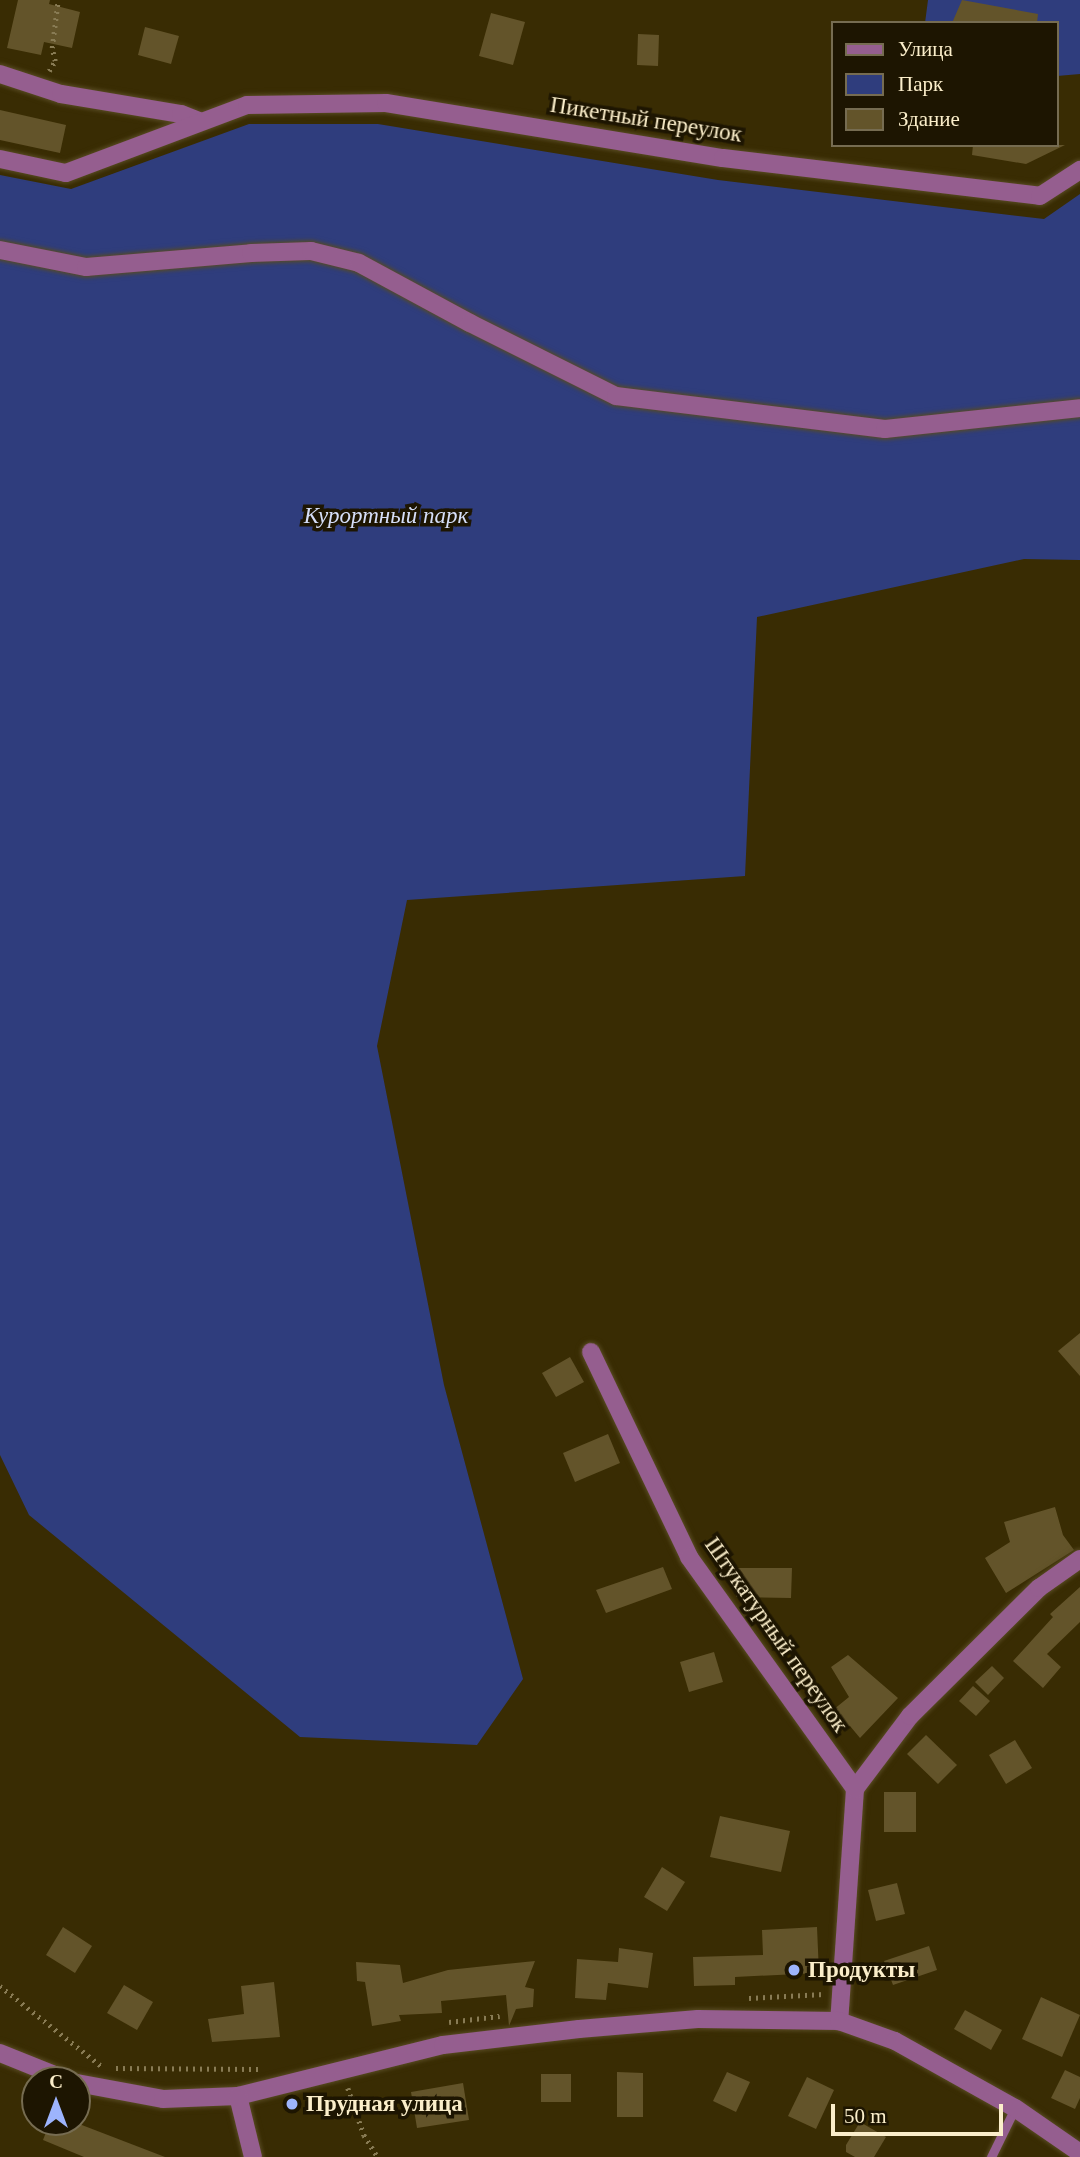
<!DOCTYPE html>
<html>
<head>
<meta charset="utf-8">
<style>
	body { margin:0 }
	#map { position:relative; width:1080px; height:2157px; overflow:hidden; background:#392c03; font-family:"Times New Roman",serif }
	div>[style] { position:absolute }
	.green>* { inset:0; background:#2f3d7d }
	.building>* { inset:0; background:#63542a }
	.path>* { height:4.5px; margin-top:-2.25px; transform-origin:0; background:repeating-linear-gradient(90deg,#887b54 0 2px,transparent 0 7px) }
	.roads { filter:drop-shadow(0 0 2px #584b23) drop-shadow(0 0 2px #584b23) }
	.lane>* { height:9px; margin:-4.5px; padding:0 4.5px; transform-origin:4.5px; border-radius:4.5px; background:#955e8f }
	.street>* { height:18px; margin:-9px; padding:0 9px; transform-origin:9px; border-radius:9px; background:#955e8f }
	.dots>* { width:19px; height:19px; translate:-50% -50%; box-sizing:border-box; border:4px solid #1d1501; border-radius:50% }
	span { translate:-50% -50%; white-space:nowrap; text-align:center; line-height:1.15; -webkit-text-stroke:7px #1d1501; paint-order:stroke }
	.street-label { font-size:23px; color:#fbeeca }
	.park-label { font-size:23px; color:#d5def8; font-style:italic }
	.poi-label { font-size:23px; color:#fbeeca; font-weight:700 }
	.left { translate:0 -50%; text-align:left }
	.legend { position:absolute; left:831px; top:21px; width:228px; height:126px; box-sizing:border-box; background:#1d1501; border:2px solid #766c51; margin:0; padding:9px 12px; list-style:none; font-size:21px; color:#fbeeca }
	.legend li { display:flex; align-items:center; gap:14px; height:35px }
	.legend b { width:35px; border:2px solid #766c51 }
	.north { position:absolute; left:21px; top:2066px; width:70px; height:70px; box-sizing:border-box; background:#1d1501; border:2px solid #766c51; border-radius:50%; rotate:0deg; font-size:19px; font-weight:700; line-height:28px; text-align:center; color:#fbeeca }
	.north::after { content:''; display:block; margin:auto; width:24px; height:32px; background:#9db4fd; clip-path:polygon(50% 0,100% 100%,50% 72%,0 100%) }
	.scale { position:absolute; left:831px; top:2104px; width:172px; height:32px; box-sizing:border-box; border:4px solid #fbeeca; border-top:0; padding-left:9px; font-size:21px; line-height:24px; white-space:nowrap; color:#fbeeca; -webkit-text-stroke:5px #1d1501; paint-order:stroke }
</style>
</head>
<body>
<div id="map">
	<div class="green">
		<i style="clip-path:polygon(928px 0,1080px 0,1080px 74px,1057px 76px,1057px 23px,925px 23px)"></i>
		<i style="clip-path:polygon(249px 124px,378px 124px,718px 180px,1044px 219px,1080px 194px,1080px 560px,1024px 559px,757px 617px,745px 876px,407px 900px,377px 1046px,444px 1385px,523px 1679px,477px 1745px,300px 1737px,29px 1515px,0 1455px,0 175px,71px 189px)"></i>
	</div>
	<div class="building">
		<i style="clip-path:polygon(18px 0,50px 0,49px 4px,80px 12px,72px 48px,44px 42px,41px 55px,7px 48px)"></i>
		<i style="clip-path:polygon(962px 0,1038px 14px,1037px 23px,952px 23px)"></i>
		<i style="clip-path:polygon(491px 13px,525px 22px,513px 65px,479px 56px)"></i>
		<i style="clip-path:polygon(145px 27px,179px 36px,171px 64px,138px 55px)"></i>
		<i style="clip-path:polygon(638px 34px,659px 35px,658px 66px,637px 65px)"></i>
		<i style="clip-path:polygon(0 110px,66px 125px,60px 153px,0 140px)"></i>
		<i style="clip-path:polygon(973px 145px,1065px 145px,1026px 164px,972px 155px)"></i>
		<i style="clip-path:polygon(1080px 1333px,1080px 1376px,1058px 1351px)"></i>
		<i style="clip-path:polygon(570px 1357px,584px 1382px,556px 1397px,542px 1373px)"></i>
		<i style="clip-path:polygon(608px 1434px,620px 1463px,575px 1482px,563px 1453px)"></i>
		<i style="clip-path:polygon(1055px 1507px,1063px 1535px,1074px 1550px,1006px 1593px,985px 1558px,1010px 1542px,1004px 1522px)"></i>
		<i style="clip-path:polygon(663px 1567px,672px 1589px,606px 1613px,596px 1590px)"></i>
		<i style="clip-path:polygon(736px 1568px,792px 1568px,791px 1598px,736px 1597px)"></i>
		<i style="clip-path:polygon(1080px 1587px,1080px 1622px,1047px 1654px,1061px 1667px,1043px 1688px,1013px 1661px,1053px 1617px,1050px 1614px)"></i>
		<i style="clip-path:polygon(714px 1652px,723px 1682px,689px 1692px,680px 1662px)"></i>
		<i style="clip-path:polygon(848px 1655px,898px 1698px,860px 1738px,850px 1726px,843px 1729px,828px 1714px,849px 1697px,831px 1667px)"></i>
		<i style="clip-path:polygon(992px 1666px,1004px 1678px,988px 1695px,975px 1682px)"></i>
		<i style="clip-path:polygon(973px 1686px,990px 1701px,976px 1716px,959px 1701px)"></i>
		<i style="clip-path:polygon(926px 1735px,957px 1765px,938px 1784px,907px 1754px)"></i>
		<i style="clip-path:polygon(1015px 1740px,1032px 1768px,1006px 1784px,989px 1755px)"></i>
		<i style="clip-path:polygon(884px 1792px,916px 1792px,916px 1832px,884px 1832px)"></i>
		<i style="clip-path:polygon(720px 1816px,790px 1831px,781px 1872px,710px 1857px)"></i>
		<i style="clip-path:polygon(662px 1867px,685px 1882px,667px 1911px,644px 1897px)"></i>
		<i style="clip-path:polygon(897px 1883px,905px 1914px,876px 1921px,868px 1890px)"></i>
		<i style="clip-path:polygon(63px 1927px,92px 1946px,75px 1973px,46px 1955px)"></i>
		<i style="clip-path:polygon(817px 1927px,819px 1973px,735px 1977px,735px 1985px,694px 1986px,693px 1957px,763px 1955px,762px 1930px)"></i>
		<i style="clip-path:polygon(929px 1946px,937px 1970px,893px 1985px,884px 1961px)"></i>
		<i style="clip-path:polygon(619px 1948px,653px 1953px,648px 1988px,608px 1983px,606px 2000px,575px 1998px,577px 1959px,618px 1962px)"></i>
		<i style="clip-path:polygon(535px 1961px,525px 1987px,534px 1989px,533px 2007px,516px 2009px,509px 2026px,506px 1995px,441px 2001px,442px 2013px,399px 2015px,401px 2021px,372px 2026px,365px 1982px,357px 1981px,356px 1962px,400px 1965px,403px 1983px,448px 1970px)"></i>
		<i style="clip-path:polygon(274px 1982px,280px 2037px,212px 2042px,208px 2019px,244px 2014px,241px 1986px)"></i>
		<i style="clip-path:polygon(124px 1985px,153px 2002px,137px 2030px,107px 2013px)"></i>
		<i style="clip-path:polygon(1041px 1997px,1080px 2015px,1062px 2057px,1022px 2039px)"></i>
		<i style="clip-path:polygon(965px 2010px,1002px 2030px,991px 2050px,954px 2029px)"></i>
		<i style="clip-path:polygon(1065px 2070px,1080px 2077px,1080px 2098px,1075px 2109px,1051px 2098px)"></i>
		<i style="clip-path:polygon(617px 2072px,643px 2073px,643px 2117px,617px 2117px)"></i>
		<i style="clip-path:polygon(727px 2072px,750px 2082px,736px 2112px,713px 2101px)"></i>
		<i style="clip-path:polygon(541px 2074px,571px 2074px,571px 2102px,541px 2102px)"></i>
		<i style="clip-path:polygon(807px 2077px,834px 2090px,816px 2129px,788px 2116px)"></i>
		<i style="clip-path:polygon(463px 2083px,469px 2120px,417px 2128px,411px 2092px)"></i>
		<i style="clip-path:polygon(50px 2122px,74px 2122px,165px 2157px,84px 2157px,43px 2140px)"></i>
		<i style="clip-path:polygon(860px 2122px,886px 2137px,874px 2157px,855px 2157px,846px 2152px,846px 2145px)"></i>
	</div>
	<div class="path">
		<i style="left:49px;top:71px;width:12px;rotate:-59deg"></i>
		<i style="left:55px;top:61px;width:13px;rotate:-103deg"></i>
		<i style="left:52px;top:48px;width:48px;rotate:-82.9deg"></i>
		<i style="left:0;top:1986px;width:132px;rotate:38.3deg"></i>
		<i style="left:749px;top:1998px;width:75px;rotate:-3.1deg"></i>
		<i style="left:449px;top:2022px;width:51px;rotate:-6.7deg"></i>
		<i style="left:116px;top:2068px;width:142px;rotate:0.4deg"></i>
		<i style="left:348px;top:2088px;width:50px;rotate:71.2deg"></i>
		<i style="left:364px;top:2135px;width:26px;rotate:58deg"></i>
	</div>
	<div class="roads">
		<div class="lane">
			<i style="left:991px;top:2157px;width:55px;rotate:-63.9deg"></i>
		</div>
		<div class="street">
			<i style="left:0;top:74px;width:64px;rotate:18.2deg"></i>
			<i style="left:61px;top:94px;width:122px;rotate:9.5deg"></i>
			<i style="left:181px;top:114px;width:19px;rotate:21deg"></i>
			<i style="left:0;top:159px;width:67px;rotate:12deg"></i>
			<i style="left:66px;top:173px;width:193px;rotate:-20.6deg"></i>
			<i style="left:247px;top:105px;width:139px;rotate:-0.8deg"></i>
			<i style="left:386px;top:103px;width:341px;rotate:9.3deg"></i>
			<i style="left:723px;top:158px;width:319px;rotate:6.8deg"></i>
			<i style="left:1040px;top:196px;width:48px;rotate:-33deg"></i>
			<i style="left:0;top:250px;width:88px;rotate:11.2deg"></i>
			<i style="left:86px;top:267px;width:166px;rotate:-4.8deg"></i>
			<i style="left:251px;top:253px;width:60px;rotate:-1.9deg"></i>
			<i style="left:311px;top:251px;width:49px;rotate:14deg"></i>
			<i style="left:359px;top:263px;width:126px;rotate:28.4deg"></i>
			<i style="left:470px;top:323px;width:163px;rotate:26.6deg"></i>
			<i style="left:616px;top:396px;width:271px;rotate:7deg"></i>
			<i style="left:885px;top:429px;width:196px;rotate:-6.1deg"></i>
			<i style="left:591px;top:1352px;width:227px;rotate:64.4deg"></i>
			<i style="left:689px;top:1557px;width:285px;rotate:54.4deg"></i>
			<i style="left:855px;top:1789px;width:233px;rotate:93.9deg"></i>
			<i style="left:855px;top:1789px;width:91px;rotate:-53deg"></i>
			<i style="left:910px;top:1716px;width:182px;rotate:-44.8deg"></i>
			<i style="left:1039px;top:1588px;width:50px;rotate:-35.3deg"></i>
			<i style="left:0;top:2053px;width:72px;rotate:21.9deg"></i>
			<i style="left:77px;top:2083px;width:87px;rotate:10.5deg"></i>
			<i style="left:163px;top:2099px;width:75px;rotate:-2.3deg"></i>
			<i style="left:238px;top:2096px;width:211px;rotate:-14deg"></i>
			<i style="left:443px;top:2045px;width:137px;rotate:-6.7deg"></i>
			<i style="left:579px;top:2029px;width:119px;rotate:-4.8deg"></i>
			<i style="left:698px;top:2019px;width:141px;rotate:0.8deg"></i>
			<i style="left:839px;top:2021px;width:59px;rotate:19.7deg"></i>
			<i style="left:895px;top:2041px;width:137px;rotate:29.2deg"></i>
			<i style="left:1015px;top:2108px;width:79px;rotate:34.7deg"></i>
			<i style="left:238px;top:2096px;width:63px;rotate:76.2deg"></i>
		</div>
	</div>
	<div class="dots">
		<i style="left:794px;top:1970px;background:#9db4fd"></i>
		<i style="left:292px;top:2104px;background:#9db4fd"></i>
	</div>
	<div class="street-label">
		<span style="left:646px;top:120px;rotate:9deg">Пикетный переулок</span>
		<span style="left:776px;top:1635px;rotate:55deg">Штукатурный переулок</span>
	</div>
	<div class="park-label">
		<span style="left:386px;top:516px">Курортный парк</span>
	</div>
	<div class="poi-label">
		<span class="left" style="left:808px;top:1970px">Продукты</span>
		<span class="left" style="left:306px;top:2104px">Прудная улица</span>
	</div>
	<ul class="legend">
	<li><b style="height:9px;background:#955e8f"></b>Улица</li>
	<li><b style="height:19px;background:#2f3d7d"></b>Парк</li>
	<li><b style="height:19px;background:#63542a"></b>Здание</li>
	</ul>
	<div class="north">С</div>
	<div class="scale">50 m</div>
</div>
</body>
</html>
